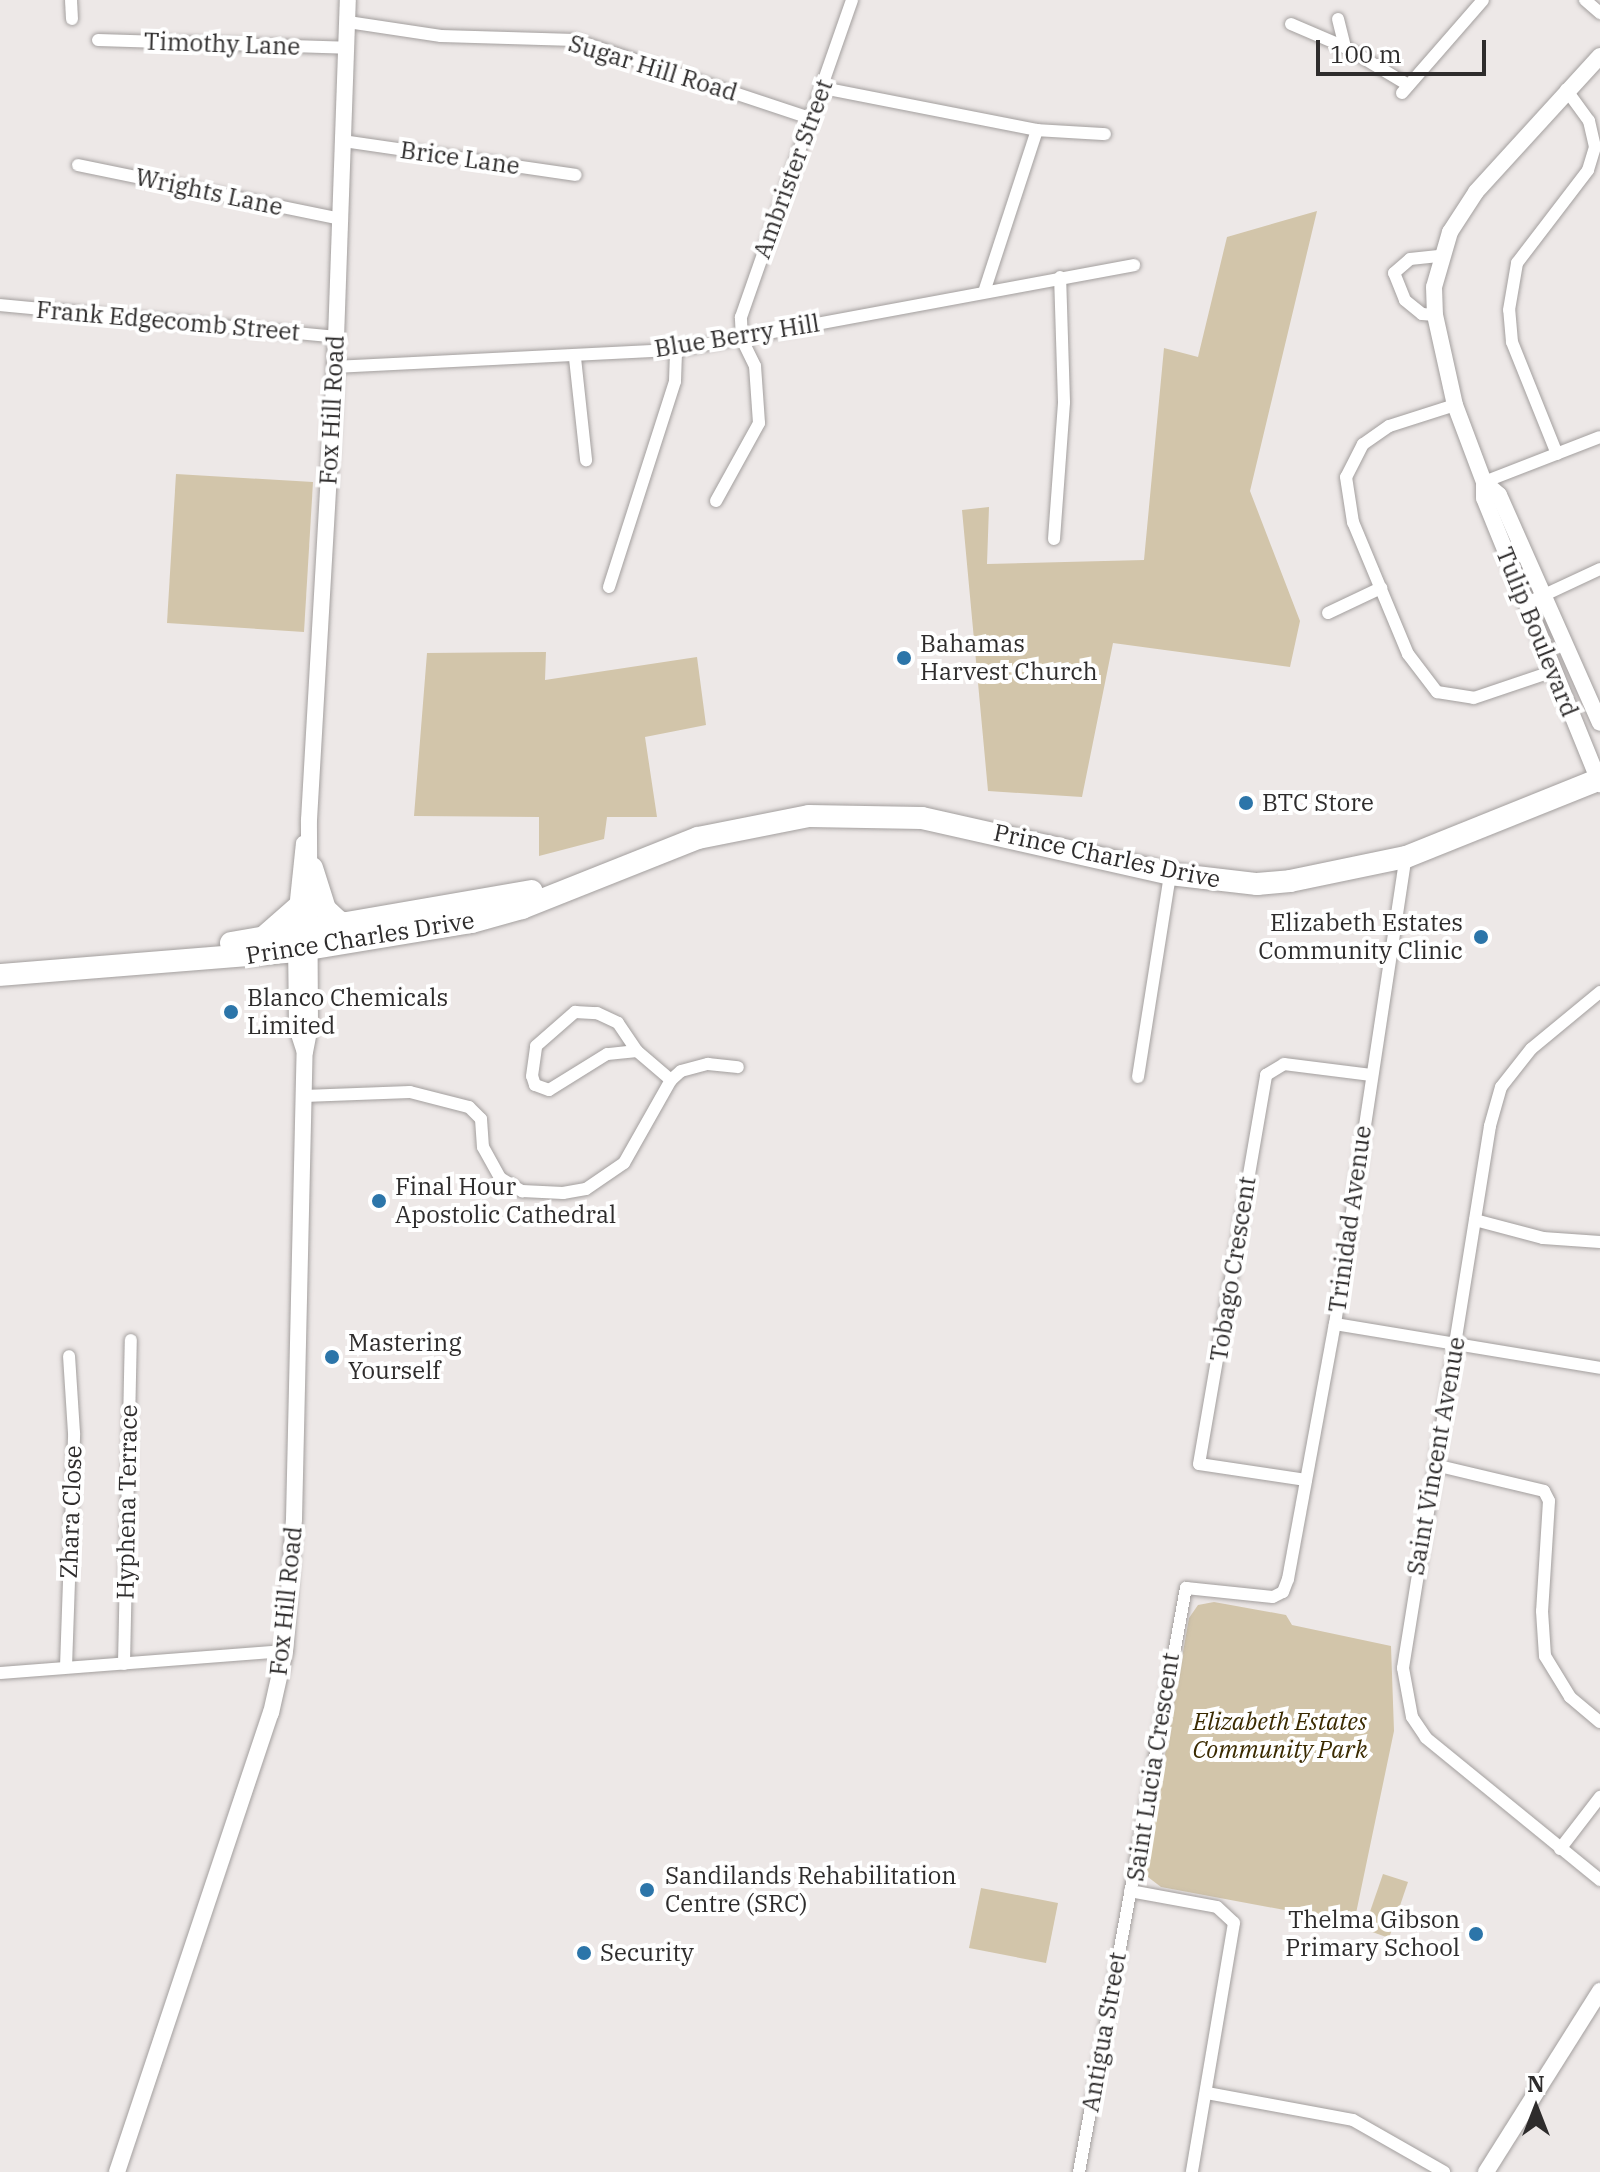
<!DOCTYPE html>
<html>
<head>
<meta charset="utf-8">
<style>
	body { margin:0 }
	#map { position:relative; width:1600px; height:2172px; overflow:hidden; background:#ede8e7; font-family:"IBM Plex Serif",serif }
	div>[style] { position:absolute }
	.green>* { inset:0; background:#d2c5aa }
	.roads { filter:drop-shadow(0 0 2px #a39f9e) drop-shadow(0 0 2px #a39f9e) }
	.street>* { height:12px; margin:-6px; padding:0 6px; transform-origin:6px; border-radius:6px; background:#fff }
	.secondary>* { height:16px; margin:-8px; padding:0 8px; transform-origin:8px; border-radius:8px; background:#fff }
	.highway>* { height:22px; margin:-11px; padding:0 11px; transform-origin:11px; border-radius:11px; background:#fff }
	.dots>* { width:22px; height:22px; translate:-50% -50%; box-sizing:border-box; border:4px solid #fff; border-radius:50% }
	span { translate:-50% -50%; white-space:nowrap; text-align:center; line-height:1.15; -webkit-text-stroke:8px #fff; paint-order:stroke }
	.street-label { font-size:24px; color:#2e2c2c }
	.poi-label { font-size:24px; color:#2e2c2c }
	.left { translate:0 -50%; text-align:left }
	.right { translate:-100% -50%; text-align:right }
	.park-label { font-size:24px; color:#3a2a00; font-style:italic }
	.north { position:absolute; left:1496px; top:2068px; width:80px; height:80px; -webkit-text-stroke:6px #fff; paint-order:stroke; rotate:0deg; font-size:22px; font-weight:700; line-height:32px; text-align:center; color:#2e2c2c }
	.north::after { content:''; display:block; margin:auto; width:28px; height:36px; background:#2e2c2c; clip-path:polygon(50% 0,100% 100%,50% 72%,0 100%) }
	.scale { position:absolute; left:1316px; top:40px; width:170px; height:36px; box-sizing:border-box; border:4px solid #2e2c2c; border-top:0; padding-left:10px; font-size:24px; line-height:28px; white-space:nowrap; color:#2e2c2c; -webkit-text-stroke:6px #fff; paint-order:stroke }
</style>
</head>
<body>
<div id="map">
	<div class="green">
		<i style="clip-path:polygon(1317px 211px,1250px 491px,1300px 621px,1290px 667px,1113px 643px,1082px 797px,988px 791px,962px 510px,989px 507px,987px 564px,1144px 560px,1164px 348px,1198px 357px,1227px 237px)"></i>
		<i style="clip-path:polygon(176px 474px,313px 482px,304px 632px,167px 623px)"></i>
		<i style="clip-path:polygon(546px 652px,545px 680px,697px 657px,706px 725px,645px 737px,657px 817px,607px 817px,604px 839px,539px 856px,539px 817px,414px 816px,427px 653px)"></i>
		<i style="clip-path:polygon(1214px 1602px,1286px 1615px,1292px 1625px,1391px 1646px,1394px 1731px,1354px 1923px,1161px 1887px,1144px 1874px,1189px 1618px,1198px 1605px)"></i>
		<i style="clip-path:polygon(1383px 1874px,1408px 1882px,1389px 1938px,1364px 1929px)"></i>
		<i style="clip-path:polygon(981px 1888px,1058px 1903px,1046px 1963px,969px 1948px)"></i>
	</div>
	<div class="roads">
		<div class="street">
			<i style="left:71px;top:0;width:19px;rotate:87deg"></i>
			<i style="left:1585px;top:0;width:20px;rotate:41deg"></i>
			<i style="left:1338px;top:19px;width:29px;rotate:76deg"></i>
			<i style="left:348px;top:22px;width:94px;rotate:8.6deg"></i>
			<i style="left:441px;top:36px;width:134px;rotate:1.7deg"></i>
			<i style="left:575px;top:40px;width:250px;rotate:18.4deg"></i>
			<i style="left:1291px;top:24px;width:59px;rotate:23.1deg"></i>
			<i style="left:1345px;top:47px;width:74px;rotate:31.1deg"></i>
			<i style="left:98px;top:40px;width:249px;rotate:1.8deg"></i>
			<i style="left:823px;top:88px;width:218px;rotate:11.1deg"></i>
			<i style="left:1037px;top:130px;width:167px;rotate:108.1deg"></i>
			<i style="left:1402px;top:93px;width:123px;rotate:-48.9deg"></i>
			<i style="left:1037px;top:130px;width:68px;rotate:3.4deg"></i>
			<i style="left:343px;top:141px;width:235px;rotate:8.3deg"></i>
			<i style="left:78px;top:165px;width:268px;rotate:11.6deg"></i>
			<i style="left:0;top:305px;width:338px;rotate:5.4deg"></i>
			<i style="left:1435px;top:315px;width:13px;rotate:-176deg"></i>
			<i style="left:1422px;top:314px;width:22px;rotate:-141deg"></i>
			<i style="left:1405px;top:300px;width:29px;rotate:-112deg"></i>
			<i style="left:1394px;top:273px;width:21px;rotate:-41deg"></i>
			<i style="left:1410px;top:259px;width:31px;rotate:-6deg"></i>
			<i style="left:575px;top:358px;width:103px;rotate:83.8deg"></i>
			<i style="left:335px;top:367px;width:341px;rotate:-2.9deg"></i>
			<i style="left:676px;top:350px;width:466px;rotate:-10.5deg"></i>
			<i style="left:1455px;top:405px;width:69px;rotate:162.3deg"></i>
			<i style="left:1389px;top:426px;width:32px;rotate:145deg"></i>
			<i style="left:1363px;top:444px;width:37px;rotate:117deg"></i>
			<i style="left:1346px;top:477px;width:46px;rotate:81.2deg"></i>
			<i style="left:1353px;top:522px;width:143px;rotate:67.4deg"></i>
			<i style="left:1408px;top:654px;width:48px;rotate:52.7deg"></i>
			<i style="left:1437px;top:692px;width:37px;rotate:9deg"></i>
			<i style="left:1474px;top:698px;width:81px;rotate:-18.7deg"></i>
			<i style="left:1557px;top:454px;width:121px;rotate:-111.9deg"></i>
			<i style="left:1512px;top:342px;width:32px;rotate:-95deg"></i>
			<i style="left:1509px;top:310px;width:48px;rotate:-80.3deg"></i>
			<i style="left:1517px;top:263px;width:117px;rotate:-52.6deg"></i>
			<i style="left:1588px;top:170px;width:24px;rotate:-73deg"></i>
			<i style="left:1595px;top:147px;width:27px;rotate:-103deg"></i>
			<i style="left:1589px;top:121px;width:39px;rotate:-126deg"></i>
			<i style="left:1484px;top:482px;width:124px;rotate:-21.2deg"></i>
			<i style="left:716px;top:501px;width:89px;rotate:-61.1deg"></i>
			<i style="left:759px;top:423px;width:57px;rotate:-94deg"></i>
			<i style="left:755px;top:366px;width:30px;rotate:-116deg"></i>
			<i style="left:742px;top:339px;width:22px;rotate:-93deg"></i>
			<i style="left:741px;top:317px;width:336px;rotate:-70.7deg"></i>
			<i style="left:1054px;top:539px;width:137px;rotate:-85.8deg"></i>
			<i style="left:1064px;top:402px;width:125px;rotate:-91.8deg"></i>
			<i style="left:609px;top:587px;width:216px;rotate:-72.2deg"></i>
			<i style="left:675px;top:381px;width:31px;rotate:-88deg"></i>
			<i style="left:1525px;top:604px;width:83px;rotate:-25deg"></i>
			<i style="left:1328px;top:613px;width:59px;rotate:-25.3deg"></i>
			<i style="left:1600px;top:992px;width:89px;rotate:140.4deg"></i>
			<i style="left:1531px;top:1049px;width:48px;rotate:128.3deg"></i>
			<i style="left:1501px;top:1087px;width:41px;rotate:105.8deg"></i>
			<i style="left:1490px;top:1126px;width:549px;rotate:99.12deg"></i>
			<i style="left:1403px;top:1668px;width:50px;rotate:79.6deg"></i>
			<i style="left:1412px;top:1717px;width:25px;rotate:56deg"></i>
			<i style="left:1426px;top:1738px;width:225px;rotate:39.2deg"></i>
			<i style="left:637px;top:1051px;width:30px;rotate:174deg"></i>
			<i style="left:607px;top:1054px;width:68px;rotate:148.2deg"></i>
			<i style="left:549px;top:1090px;width:15px;rotate:-160deg"></i>
			<i style="left:535px;top:1085px;width:9px;rotate:-108deg"></i>
			<i style="left:532px;top:1076px;width:30px;rotate:-82deg"></i>
			<i style="left:536px;top:1046px;width:52px;rotate:-41.1deg"></i>
			<i style="left:575px;top:1012px;width:22px;rotate:3deg"></i>
			<i style="left:597px;top:1013px;width:23px;rotate:25deg"></i>
			<i style="left:618px;top:1023px;width:34px;rotate:56deg"></i>
			<i style="left:637px;top:1051px;width:45px;rotate:40.5deg"></i>
			<i style="left:1138px;top:1077px;width:206px;rotate:-81deg"></i>
			<i style="left:304px;top:1096px;width:106px;rotate:-2.2deg"></i>
			<i style="left:410px;top:1092px;width:61px;rotate:14.3deg"></i>
			<i style="left:469px;top:1107px;width:17px;rotate:45deg"></i>
			<i style="left:481px;top:1119px;width:28px;rotate:86deg"></i>
			<i style="left:483px;top:1147px;width:35px;rotate:61deg"></i>
			<i style="left:500px;top:1178px;width:26px;rotate:31deg"></i>
			<i style="left:522px;top:1191px;width:41px;rotate:2.8deg"></i>
			<i style="left:563px;top:1193px;width:23px;rotate:-10deg"></i>
			<i style="left:586px;top:1189px;width:46px;rotate:-34.4deg"></i>
			<i style="left:624px;top:1163px;width:95px;rotate:-60.5deg"></i>
			<i style="left:671px;top:1080px;width:13px;rotate:-42deg"></i>
			<i style="left:681px;top:1071px;width:28px;rotate:-15deg"></i>
			<i style="left:708px;top:1064px;width:30px;rotate:6deg"></i>
			<i style="left:1475px;top:1220px;width:70px;rotate:14.8deg"></i>
			<i style="left:1543px;top:1238px;width:57px;rotate:4deg"></i>
			<i style="left:1335px;top:1324px;width:269px;rotate:9.4deg"></i>
			<i style="left:1435px;top:1465px;width:112px;rotate:13.4deg"></i>
			<i style="left:1544px;top:1491px;width:11px;rotate:63deg"></i>
			<i style="left:1549px;top:1501px;width:110px;rotate:93.6deg"></i>
			<i style="left:1542px;top:1611px;width:45px;rotate:86.2deg"></i>
			<i style="left:1545px;top:1656px;width:48px;rotate:58.6deg"></i>
			<i style="left:1570px;top:1697px;width:39px;rotate:40deg"></i>
			<i style="left:1306px;top:1480px;width:108px;rotate:-171.5deg"></i>
			<i style="left:1199px;top:1464px;width:395px;rotate:-80.2deg"></i>
			<i style="left:1266px;top:1075px;width:21px;rotate:-31deg"></i>
			<i style="left:1284px;top:1064px;width:88px;rotate:7.2deg"></i>
			<i style="left:124px;top:1664px;width:324px;rotate:-88.8deg"></i>
			<i style="left:66px;top:1667px;width:234px;rotate:-88deg"></i>
			<i style="left:74px;top:1433px;width:77px;rotate:-93.7deg"></i>
			<i style="left:0;top:1673px;width:286px;rotate:-4.4deg"></i>
			<i style="left:1560px;top:1849px;width:66px;rotate:-52.4deg"></i>
			<i style="left:1130px;top:1891px;width:88px;rotate:10.4deg"></i>
			<i style="left:1217px;top:1907px;width:23px;rotate:43deg"></i>
			<i style="left:1234px;top:1923px;width:253px;rotate:99.6deg"></i>
			<i style="left:1207px;top:2093px;width:148px;rotate:10.5deg"></i>
			<i style="left:1353px;top:2120px;width:105px;rotate:29.7deg"></i>
			<i style="left:1079px;top:2172px;width:594px;rotate:-79.62deg"></i>
			<i style="left:1186px;top:1588px;width:87px;rotate:5.9deg"></i>
			<i style="left:1273px;top:1597px;width:11px;rotate:-27deg"></i>
			<i style="left:1283px;top:1592px;width:14px;rotate:-69deg"></i>
			<i style="left:1288px;top:1579px;width:259px;rotate:-79.6deg"></i>
			<i style="left:1335px;top:1324px;width:472px;rotate:-81.4deg"></i>
		</div>
		<div class="secondary">
			<i style="left:1600px;top:56px;width:184px;rotate:132.4deg"></i>
			<i style="left:1476px;top:192px;width:48px;rotate:123deg"></i>
			<i style="left:1450px;top:232px;width:57px;rotate:106.2deg"></i>
			<i style="left:1434px;top:287px;width:28px;rotate:88deg"></i>
			<i style="left:1435px;top:315px;width:92px;rotate:77.5deg"></i>
			<i style="left:1455px;top:405px;width:82px;rotate:69.4deg"></i>
			<i style="left:1484px;top:482px;width:16px;rotate:90deg"></i>
			<i style="left:1484px;top:498px;width:309px;rotate:67.9deg"></i>
			<i style="left:1484px;top:482px;width:20px;rotate:41deg"></i>
			<i style="left:1499px;top:495px;width:249px;rotate:66.1deg"></i>
			<i style="left:296px;top:919px;width:76px;rotate:-84deg"></i>
			<i style="left:296px;top:942px;width:86px;rotate:89.3deg"></i>
			<i style="left:297px;top:1028px;width:23px;rotate:72deg"></i>
			<i style="left:117px;top:2172px;width:484px;rotate:-71.5deg"></i>
			<i style="left:271px;top:1713px;width:64px;rotate:-77.3deg"></i>
			<i style="left:285px;top:1651px;width:132px;rotate:-86.1deg"></i>
			<i style="left:294px;top:1519px;width:467px;rotate:-88.7deg"></i>
			<i style="left:305px;top:1052px;width:25px;rotate:-79deg"></i>
			<i style="left:310px;top:1027px;width:207px;rotate:-90.3deg"></i>
			<i style="left:309px;top:820px;width:454px;rotate:-86.7deg"></i>
			<i style="left:335px;top:367px;width:367px;rotate:-88deg"></i>
			<i style="left:1486px;top:2172px;width:214px;rotate:-57.8deg"></i>
		</div>
		<div class="highway">
			<i style="left:312px;top:868px;width:43px;rotate:72.4deg"></i>
			<i style="left:325px;top:909px;width:19px;rotate:43deg"></i>
			<i style="left:339px;top:922px;width:15px;rotate:11deg"></i>
			<i style="left:264px;top:937px;width:44px;rotate:-41.3deg"></i>
			<i style="left:231px;top:943px;width:305px;rotate:-9.8deg"></i>
			<i style="left:0;top:975px;width:297px;rotate:-4.6deg"></i>
			<i style="left:296px;top:951px;width:178px;rotate:-9.4deg"></i>
			<i style="left:472px;top:922px;width:52px;rotate:-15.6deg"></i>
			<i style="left:522px;top:908px;width:189px;rotate:-21.7deg"></i>
			<i style="left:698px;top:838px;width:113px;rotate:-11.2deg"></i>
			<i style="left:809px;top:816px;width:113px;rotate:1deg"></i>
			<i style="left:922px;top:818px;width:254px;rotate:12.7deg"></i>
			<i style="left:1170px;top:874px;width:88px;rotate:6.6deg"></i>
			<i style="left:1257px;top:884px;width:33px;rotate:-5deg"></i>
			<i style="left:1290px;top:881px;width:118px;rotate:-11.7deg"></i>
			<i style="left:1406px;top:857px;width:209px;rotate:-21.9deg"></i>
		</div>
	</div>
	<div class="dots">
		<i style="left:904px;top:658px;background:#2c75a9"></i>
		<i style="left:1246px;top:803px;background:#2c75a9"></i>
		<i style="left:1481px;top:937px;background:#2c75a9"></i>
		<i style="left:231px;top:1012px;background:#2c75a9"></i>
		<i style="left:379px;top:1201px;background:#2c75a9"></i>
		<i style="left:332px;top:1357px;background:#2c75a9"></i>
		<i style="left:647px;top:1890px;background:#2c75a9"></i>
		<i style="left:1476px;top:1934px;background:#2c75a9"></i>
		<i style="left:584px;top:1953px;background:#2c75a9"></i>
	</div>
	<div class="street-label">
		<span style="left:222px;top:44px;rotate:2deg">Timothy Lane</span>
		<span style="left:653px;top:68px;rotate:17deg">Sugar Hill Road</span>
		<span style="left:460px;top:158px;rotate:8deg">Brice Lane</span>
		<span style="left:793px;top:169px;rotate:-70deg">Ambrister Street</span>
		<span style="left:209px;top:192px;rotate:12deg">Wrights Lane</span>
		<span style="left:168px;top:321px;rotate:5deg">Frank Edgecomb Street</span>
		<span style="left:737px;top:336px;rotate:-9deg">Blue Berry Hill</span>
		<span style="left:332px;top:410px;rotate:-87deg">Fox Hill Road</span>
		<span style="left:1537px;top:632px;rotate:68deg">Tulip Boulevard</span>
		<span style="left:1107px;top:856px;rotate:12deg">Prince Charles Drive</span>
		<span style="left:360px;top:938px;rotate:-9deg">Prince Charles Drive</span>
		<span style="left:1350px;top:1219px;rotate:-82deg">Trinidad Avenue</span>
		<span style="left:1233px;top:1269px;rotate:-81deg">Tobago Crescent</span>
		<span style="left:1436px;top:1456px;rotate:-80deg">Saint Vincent Avenue</span>
		<span style="left:127px;top:1502px;rotate:-89deg">Hyphena Terrace</span>
		<span style="left:71px;top:1512px;rotate:-88deg">Zhara Close</span>
		<span style="left:286px;top:1601px;rotate:-84deg">Fox Hill Road</span>
		<span style="left:1153px;top:1767px;rotate:-81deg">Saint Lucia Crescent</span>
		<span style="left:1104px;top:2032px;rotate:-80deg">Antigua Street</span>
	</div>
	<div class="poi-label">
		<span class="left" style="left:920px;top:658px">Bahamas<br>Harvest Church</span>
		<span class="left" style="left:1262px;top:803px">BTC Store</span>
		<span class="right" style="left:1463px;top:937px">Elizabeth Estates<br>Community Clinic</span>
		<span class="left" style="left:247px;top:1012px">Blanco Chemicals<br>Limited</span>
		<span class="left" style="left:395px;top:1201px">Final Hour<br>Apostolic Cathedral</span>
		<span class="left" style="left:348px;top:1357px">Mastering<br>Yourself</span>
		<span class="left" style="left:665px;top:1890px">Sandilands Rehabilitation<br>Centre (SRC)</span>
		<span class="right" style="left:1460px;top:1934px">Thelma Gibson<br>Primary School</span>
		<span class="left" style="left:600px;top:1953px">Security</span>
	</div>
	<div class="park-label">
		<span style="left:1280px;top:1736px">Elizabeth Estates<br>Community Park</span>
	</div>
	<div class="north">N</div>
	<div class="scale">100 m</div>
</div>
</body>
</html>
